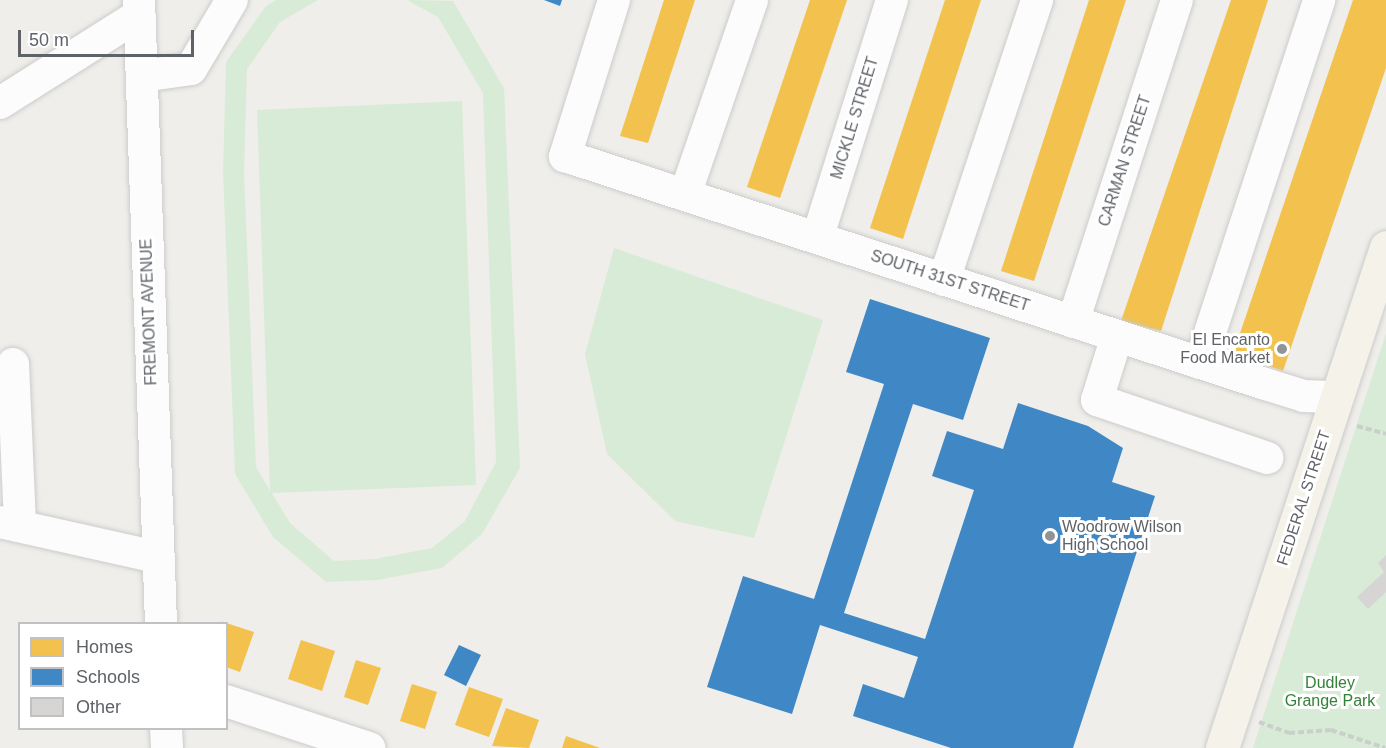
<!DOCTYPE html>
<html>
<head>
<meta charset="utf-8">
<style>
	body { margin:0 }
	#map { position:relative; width:1386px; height:748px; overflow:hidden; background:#efeeea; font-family:Helvetica,sans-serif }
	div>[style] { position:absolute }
	.green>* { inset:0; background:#d8ebd6 }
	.homes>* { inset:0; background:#f2c14e }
	.schools>* { inset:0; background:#3f88c5 }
	.building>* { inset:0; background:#d6d5d3 }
	.path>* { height:4px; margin-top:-2px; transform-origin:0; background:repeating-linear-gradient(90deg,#cacfcc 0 6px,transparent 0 9px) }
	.roads { filter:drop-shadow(0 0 2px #cbcccc) drop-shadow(0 0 2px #cbcccc) }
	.minor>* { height:32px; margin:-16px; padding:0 16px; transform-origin:16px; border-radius:16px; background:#fdfcfc }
	.major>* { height:33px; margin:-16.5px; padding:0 16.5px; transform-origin:16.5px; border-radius:16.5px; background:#f4f2e9 }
	.dots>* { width:16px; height:16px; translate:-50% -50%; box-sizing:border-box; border:3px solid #fff; border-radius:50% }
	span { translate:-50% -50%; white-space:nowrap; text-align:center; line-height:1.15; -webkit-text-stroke:6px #fff; paint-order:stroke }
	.street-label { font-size:16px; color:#5f6368 }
	.poi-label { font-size:16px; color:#5f6368 }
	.right { translate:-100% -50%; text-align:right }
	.left { translate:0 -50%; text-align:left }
	.park-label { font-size:16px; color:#348238 }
	.legend { position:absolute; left:18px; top:622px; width:210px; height:108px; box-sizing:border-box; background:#fff; border:2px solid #bfc1c3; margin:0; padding:8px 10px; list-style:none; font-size:18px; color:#5f6368 }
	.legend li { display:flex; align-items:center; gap:12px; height:30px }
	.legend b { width:30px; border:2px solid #bfc1c3 }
	.scale { position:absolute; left:18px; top:30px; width:176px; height:27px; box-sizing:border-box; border:3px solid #5f6368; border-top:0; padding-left:8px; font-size:18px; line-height:21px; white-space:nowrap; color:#5f6368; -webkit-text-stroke:4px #fff; paint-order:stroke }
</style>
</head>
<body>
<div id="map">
	<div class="green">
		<i style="clip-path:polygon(276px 0,318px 0,280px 22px,247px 69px,244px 172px,256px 467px,270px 491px,257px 110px,462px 101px,476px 485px,272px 493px,290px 523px,334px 561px,375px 559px,432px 548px,465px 521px,496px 462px,483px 93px,438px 17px,407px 0,453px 1px,504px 88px,520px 468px,482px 534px,442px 568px,377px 580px,326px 582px,273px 537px,235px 474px,223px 172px,226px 62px,266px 6px)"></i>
		<i style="clip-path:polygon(614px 248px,823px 320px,754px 538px,675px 521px,607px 454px,585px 354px)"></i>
		<i style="clip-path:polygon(1386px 333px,1386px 748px,1253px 748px)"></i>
	</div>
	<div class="homes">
		<i style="clip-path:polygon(664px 0,695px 0,648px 143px,620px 136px)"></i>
		<i style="clip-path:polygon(810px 0,847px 0,780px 198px,747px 187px)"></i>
		<i style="clip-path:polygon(945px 0,981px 0,903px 239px,870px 228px)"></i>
		<i style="clip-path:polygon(1089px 0,1126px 0,1034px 281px,1001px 271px)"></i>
		<i style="clip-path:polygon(1231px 0,1268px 0,1161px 331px,1121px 321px)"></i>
		<i style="clip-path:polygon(1353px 0,1386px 0,1386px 68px,1283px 371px,1233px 354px)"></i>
		<i style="clip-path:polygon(220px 621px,254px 632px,240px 672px,226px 667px,226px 624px)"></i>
		<i style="clip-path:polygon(301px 640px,335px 651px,322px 691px,288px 679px)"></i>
		<i style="clip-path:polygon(356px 660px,381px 668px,368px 705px,344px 697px)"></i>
		<i style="clip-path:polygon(412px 684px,437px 692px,425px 729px,400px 721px)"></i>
		<i style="clip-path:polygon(469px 687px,503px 699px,489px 737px,455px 725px)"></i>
		<i style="clip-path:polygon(506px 708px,539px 720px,529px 748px,492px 746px)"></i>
		<i style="clip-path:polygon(566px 736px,600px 748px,562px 748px)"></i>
	</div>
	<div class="schools">
		<i style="clip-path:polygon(544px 0,562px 0,560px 6px)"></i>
		<i style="clip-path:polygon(870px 299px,990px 338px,963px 420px,913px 404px,844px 613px,925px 639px,974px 490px,932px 476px,947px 431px,1003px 449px,1018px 403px,1088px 426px,1123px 448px,1112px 482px,1155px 496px,1073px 748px,951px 748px,853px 716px,863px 684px,904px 698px,918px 657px,820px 625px,792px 714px,707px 687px,743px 576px,814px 599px,884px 384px,846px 372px)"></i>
		<i style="clip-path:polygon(459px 645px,481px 655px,466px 686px,444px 675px)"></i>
	</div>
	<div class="building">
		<i style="clip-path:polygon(1386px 555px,1386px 592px,1368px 609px,1357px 597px,1384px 572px,1378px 563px)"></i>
	</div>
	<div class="path">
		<i style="left:1357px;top:426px;width:30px;rotate:15deg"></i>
		<i style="left:1259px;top:722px;width:32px;rotate:20deg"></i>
		<i style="left:1289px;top:733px;width:42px;rotate:-4.1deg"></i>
		<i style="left:1331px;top:730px;width:57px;rotate:18.4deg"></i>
	</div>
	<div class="roads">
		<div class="minor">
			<i style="left:139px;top:0;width:624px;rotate:87.98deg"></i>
			<i style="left:614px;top:0;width:164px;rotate:107.4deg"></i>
			<i style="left:565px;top:156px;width:733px;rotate:18.04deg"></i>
			<i style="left:1262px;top:383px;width:44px;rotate:17.2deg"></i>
			<i style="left:1304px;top:396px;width:33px;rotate:2deg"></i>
			<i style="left:142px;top:76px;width:49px;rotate:-8.1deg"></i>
			<i style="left:191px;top:69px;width:80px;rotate:-59.3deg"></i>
			<i style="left:0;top:103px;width:165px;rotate:-32.3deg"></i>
			<i style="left:685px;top:195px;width:206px;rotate:-71deg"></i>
			<i style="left:818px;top:236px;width:247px;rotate:-72.6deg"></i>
			<i style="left:944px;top:280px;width:295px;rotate:-71.6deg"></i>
			<i style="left:1073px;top:322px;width:338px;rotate:-72.1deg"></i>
			<i style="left:1117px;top:336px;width:67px;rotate:107.4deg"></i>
			<i style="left:1097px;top:400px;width:180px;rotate:18.8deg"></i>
			<i style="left:1200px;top:363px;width:382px;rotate:-71.8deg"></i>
			<i style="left:13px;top:364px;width:162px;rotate:87.5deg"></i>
			<i style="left:0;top:522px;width:161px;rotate:12.6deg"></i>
			<i style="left:226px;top:701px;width:151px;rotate:18.2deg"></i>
			<i style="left:166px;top:728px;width:20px;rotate:87deg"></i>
		</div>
		<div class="major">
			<i style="left:1222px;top:748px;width:527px;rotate:-71.87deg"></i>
		</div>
	</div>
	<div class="dots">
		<i style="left:1282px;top:349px;background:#919496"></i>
		<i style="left:1050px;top:536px;background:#919496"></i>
	</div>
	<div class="street-label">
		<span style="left:855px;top:118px;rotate:-73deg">MICKLE STREET</span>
		<span style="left:1125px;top:161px;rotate:-72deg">CARMAN STREET</span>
		<span style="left:950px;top:281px;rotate:18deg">SOUTH 31ST STREET</span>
		<span style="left:149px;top:312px;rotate:-92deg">FREMONT AVENUE</span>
		<span style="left:1304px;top:498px;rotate:-72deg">FEDERAL STREET</span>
	</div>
	<div class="poi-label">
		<span class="right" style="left:1270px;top:349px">El Encanto<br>Food Market</span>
		<span class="left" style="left:1062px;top:536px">Woodrow Wilson<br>High School</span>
	</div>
	<div class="park-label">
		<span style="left:1330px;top:692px">Dudley<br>Grange Park</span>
	</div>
	<ul class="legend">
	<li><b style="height:16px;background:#f2c14e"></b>Homes</li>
	<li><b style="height:16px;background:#3f88c5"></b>Schools</li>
	<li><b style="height:16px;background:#d6d5d3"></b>Other</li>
	</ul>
	<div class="scale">50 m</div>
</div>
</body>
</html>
